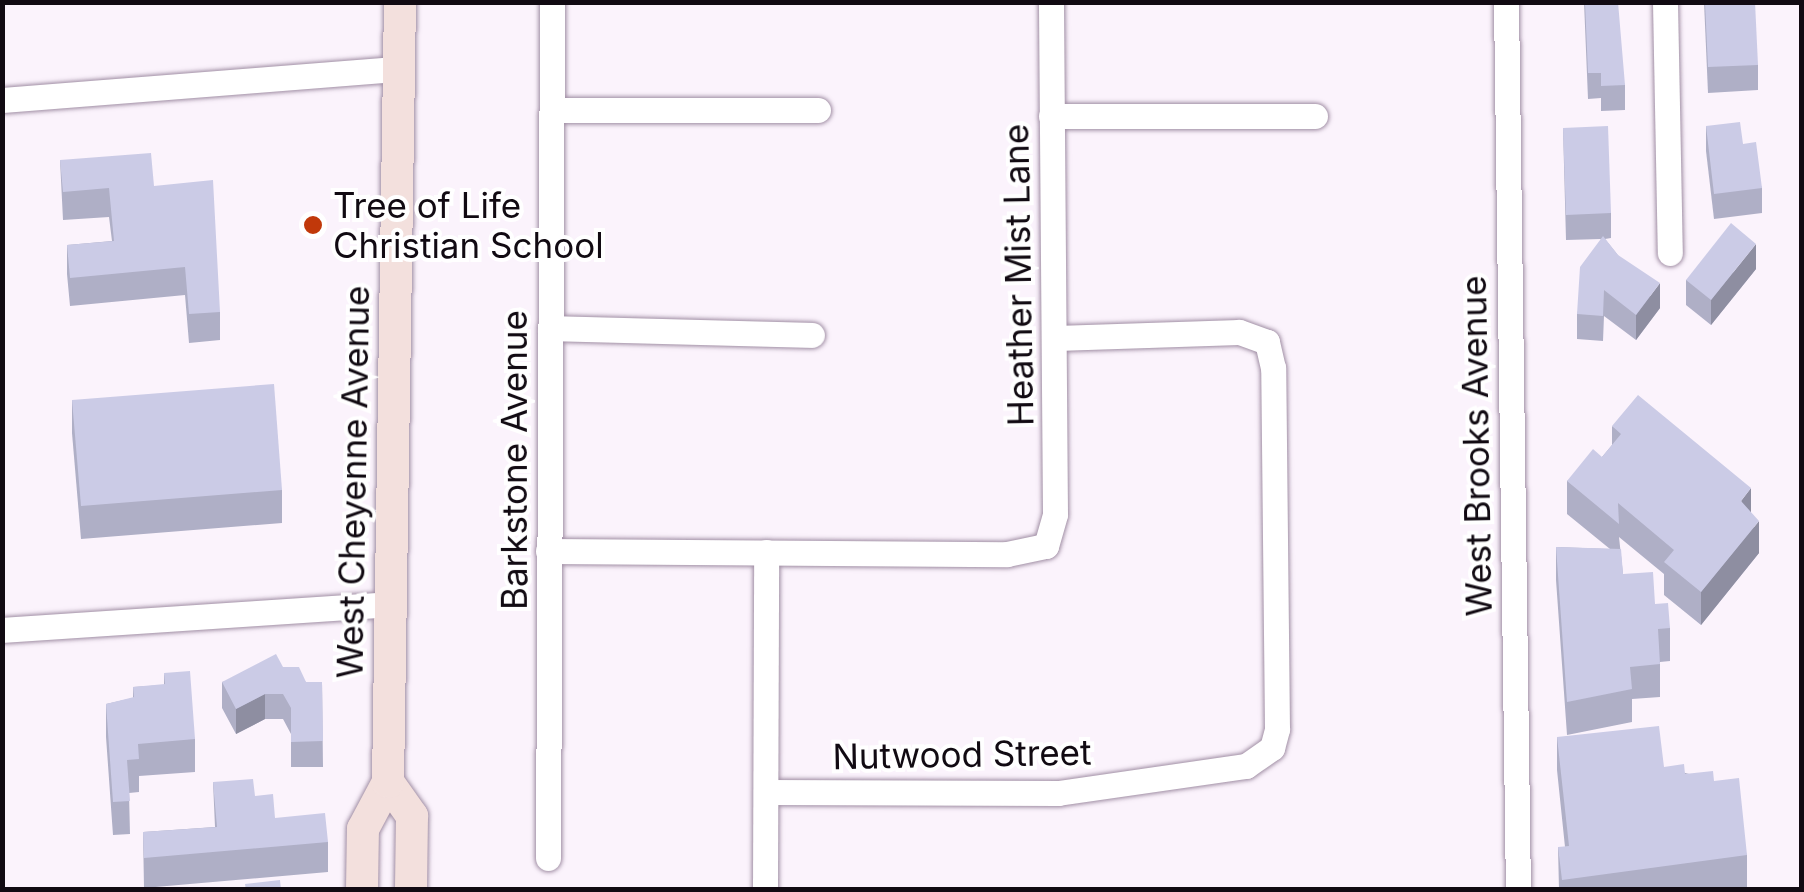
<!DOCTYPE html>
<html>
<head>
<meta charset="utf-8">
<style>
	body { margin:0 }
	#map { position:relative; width:1804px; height:892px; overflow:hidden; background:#fbf3fc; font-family:Inter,sans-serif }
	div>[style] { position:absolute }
	.roads { filter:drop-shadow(0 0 2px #a18fa5) drop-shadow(0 0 2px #a18fa5) }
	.minor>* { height:25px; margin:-12.5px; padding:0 12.5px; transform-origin:12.5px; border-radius:12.5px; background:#fff }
	.major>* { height:32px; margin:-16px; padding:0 16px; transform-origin:16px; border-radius:16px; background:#f3e0dd }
	.wall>* { inset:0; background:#afafc6 }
	.shaded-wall>* { inset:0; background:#8e8ea1 }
	.building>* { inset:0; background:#cbcbe6 }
	.dots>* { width:28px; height:28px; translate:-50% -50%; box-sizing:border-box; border:5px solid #fff; border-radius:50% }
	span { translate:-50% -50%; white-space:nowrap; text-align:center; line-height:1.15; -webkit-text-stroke:8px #fff; paint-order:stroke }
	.poi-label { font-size:35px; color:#110a12 }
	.left { translate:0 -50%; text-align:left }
	.street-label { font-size:35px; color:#110a12 }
	.frame { position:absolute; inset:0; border:5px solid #110a12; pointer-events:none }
</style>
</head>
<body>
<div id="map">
	<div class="roads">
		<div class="minor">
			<i style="left:1506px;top:2px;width:888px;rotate:89.23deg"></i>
			<i style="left:1665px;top:2px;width:251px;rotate:88.9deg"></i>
			<i style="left:2px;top:100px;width:398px;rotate:-4.5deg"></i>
			<i style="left:553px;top:110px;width:265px"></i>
			<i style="left:1051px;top:116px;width:264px"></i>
			<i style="left:550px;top:328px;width:262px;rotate:1.5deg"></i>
			<i style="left:548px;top:551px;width:459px;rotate:0.4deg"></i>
			<i style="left:1007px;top:554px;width:40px;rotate:-12deg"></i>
			<i style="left:1046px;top:546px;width:33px;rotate:-74deg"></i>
			<i style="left:1055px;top:514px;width:512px;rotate:-90.45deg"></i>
			<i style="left:2px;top:630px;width:390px;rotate:-3.8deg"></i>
			<i style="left:766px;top:792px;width:292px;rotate:0.2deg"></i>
			<i style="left:1058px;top:793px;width:190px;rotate:-8.2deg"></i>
			<i style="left:1246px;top:766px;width:32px;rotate:-35deg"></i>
			<i style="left:1272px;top:748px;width:20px;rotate:-75deg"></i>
			<i style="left:1277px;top:729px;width:361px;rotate:-90.6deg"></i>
			<i style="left:1273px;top:368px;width:27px;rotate:-103deg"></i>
			<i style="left:1267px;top:342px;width:30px;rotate:-160deg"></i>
			<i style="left:1239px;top:332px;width:183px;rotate:178.1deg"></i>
			<i style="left:548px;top:858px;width:856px;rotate:-89.73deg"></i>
			<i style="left:765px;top:890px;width:338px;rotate:-89.8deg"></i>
		</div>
		<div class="major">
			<i style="left:388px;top:782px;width:42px;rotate:54.8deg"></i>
			<i style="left:412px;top:816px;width:74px;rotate:90.8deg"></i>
			<i style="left:362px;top:890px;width:61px;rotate:-89.1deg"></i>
			<i style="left:363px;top:829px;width:53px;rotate:-62deg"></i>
			<i style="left:388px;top:782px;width:780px;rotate:-89.12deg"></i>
		</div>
	</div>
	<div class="wall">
		<i style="clip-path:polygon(1584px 2px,1625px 85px,1625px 110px,1601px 111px,1601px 98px,1588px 99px)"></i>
		<i style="clip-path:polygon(1704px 2px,1758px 65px,1758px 90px,1708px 93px)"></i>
		<i style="clip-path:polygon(1706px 126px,1743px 144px,1762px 188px,1762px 213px,1714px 219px,1706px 151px)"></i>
		<i style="clip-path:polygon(1563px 128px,1611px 213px,1611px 238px,1605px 239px,1660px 308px,1636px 340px,1604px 316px,1603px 341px,1577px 339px,1577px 314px,1601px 239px,1566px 240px)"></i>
		<i style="clip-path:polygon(60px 160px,154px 186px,220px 312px,220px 340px,189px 343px,185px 295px,70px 306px,67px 274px,67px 245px,112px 241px,109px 217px,63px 220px)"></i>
		<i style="clip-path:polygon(1756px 269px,1711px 325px,1686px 305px,1686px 280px)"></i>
		<i style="clip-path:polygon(72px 400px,282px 490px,282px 523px,81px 539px,72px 433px)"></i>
		<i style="clip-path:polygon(1612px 426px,1751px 513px,1759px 553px,1701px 625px,1664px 595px,1664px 574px,1619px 537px,1623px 574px,1655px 604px,1670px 628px,1670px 661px,1660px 662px,1660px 697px,1632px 699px,1632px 722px,1567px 735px,1556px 580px,1556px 547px,1610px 549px,1567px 514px,1567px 481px,1602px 457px,1612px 445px)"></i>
		<i style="clip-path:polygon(283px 667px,306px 682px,322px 682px,323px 767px,291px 767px,291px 734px,283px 719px,265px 719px,236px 734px,222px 708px,222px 682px)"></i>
		<i style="clip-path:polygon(164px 673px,195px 739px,195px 772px,139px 776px,139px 792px,129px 793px,130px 834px,113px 835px,106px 737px,106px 704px,133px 698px,133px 687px,164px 685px)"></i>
		<i style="clip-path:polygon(1557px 737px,1714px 781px,1747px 855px,1747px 888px,1736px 890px,1559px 890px,1558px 847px,1565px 847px,1557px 770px)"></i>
		<i style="clip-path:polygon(213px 782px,255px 796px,275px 818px,328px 842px,328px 872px,144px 888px,143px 832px,215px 827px)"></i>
	</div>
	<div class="shaded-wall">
		<i style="clip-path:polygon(1756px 244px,1756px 269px,1711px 325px,1711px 300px)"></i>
		<i style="clip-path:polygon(1660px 283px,1660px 308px,1636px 340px,1636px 315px)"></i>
		<i style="clip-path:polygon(1751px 488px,1751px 521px,1741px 501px)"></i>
		<i style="clip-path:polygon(1759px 521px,1759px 553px,1701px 625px,1701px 592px)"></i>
		<i style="clip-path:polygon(265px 694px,265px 719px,236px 734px,236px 709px)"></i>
	</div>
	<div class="building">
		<i style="clip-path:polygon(1585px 2px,1618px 2px,1625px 85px,1601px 86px,1601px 73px,1588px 73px)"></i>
		<i style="clip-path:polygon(1705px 2px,1755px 2px,1758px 65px,1708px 67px)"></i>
		<i style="clip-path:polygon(1740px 122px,1743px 144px,1756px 142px,1762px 188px,1714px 194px,1706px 126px)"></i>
		<i style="clip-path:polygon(1608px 126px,1611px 213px,1566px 215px,1563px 128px)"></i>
		<i style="clip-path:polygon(151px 153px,154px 186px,213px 180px,220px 312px,189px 314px,185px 267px,70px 278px,67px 245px,114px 241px,109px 188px,63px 192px,60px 160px)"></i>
		<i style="clip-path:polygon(1731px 223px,1756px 244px,1711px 300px,1686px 280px)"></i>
		<i style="clip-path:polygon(1603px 236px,1618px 255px,1660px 283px,1636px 315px,1604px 290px,1603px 316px,1577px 314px,1580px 267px)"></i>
		<i style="clip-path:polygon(274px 384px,282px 490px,81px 506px,72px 400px)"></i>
		<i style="clip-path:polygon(1638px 395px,1751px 488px,1741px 501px,1759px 521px,1701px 592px,1664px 562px,1674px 550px,1618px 503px,1619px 524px,1567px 481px,1593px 449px,1602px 457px,1621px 434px,1612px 426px)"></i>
		<i style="clip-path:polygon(1556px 547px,1621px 549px,1623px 574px,1653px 572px,1655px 604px,1668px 603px,1670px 628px,1658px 629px,1660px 664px,1630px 667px,1632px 689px,1567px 702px)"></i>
		<i style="clip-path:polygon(276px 654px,283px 667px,299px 667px,306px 682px,322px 682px,323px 741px,291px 742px,291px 708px,283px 694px,265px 694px,236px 709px,222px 682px)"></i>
		<i style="clip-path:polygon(190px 671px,195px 739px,138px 744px,139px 759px,127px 760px,130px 801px,113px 802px,106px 704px,134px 697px,133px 687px,165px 684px,164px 673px)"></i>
		<i style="clip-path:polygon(1659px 726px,1664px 767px,1684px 764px,1685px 774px,1713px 771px,1714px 781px,1739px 778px,1747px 855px,1562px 880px,1558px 847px,1569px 846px,1557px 737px)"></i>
		<i style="clip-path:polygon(253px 779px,255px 796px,273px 794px,275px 818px,325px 813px,328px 842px,144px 858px,143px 832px,217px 827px,213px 782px)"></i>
		<i style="clip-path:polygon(280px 880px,281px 890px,246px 890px,245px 884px)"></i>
	</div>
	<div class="dots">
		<i style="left:313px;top:225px;background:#c1380a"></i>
	</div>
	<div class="poi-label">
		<span class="left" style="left:333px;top:225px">Tree of Life<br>Christian School</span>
	</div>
	<div class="street-label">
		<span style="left:1018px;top:275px;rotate:-91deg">Heather Mist Lane</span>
		<span style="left:1476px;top:446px;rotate:-91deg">West Brooks Avenue</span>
		<span style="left:514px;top:460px;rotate:-90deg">Barkstone Avenue</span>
		<span style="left:353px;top:482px;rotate:-89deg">West Cheyenne Avenue</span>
		<span style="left:962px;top:754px;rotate:-1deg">Nutwood Street</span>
	</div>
	<div class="frame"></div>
</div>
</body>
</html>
